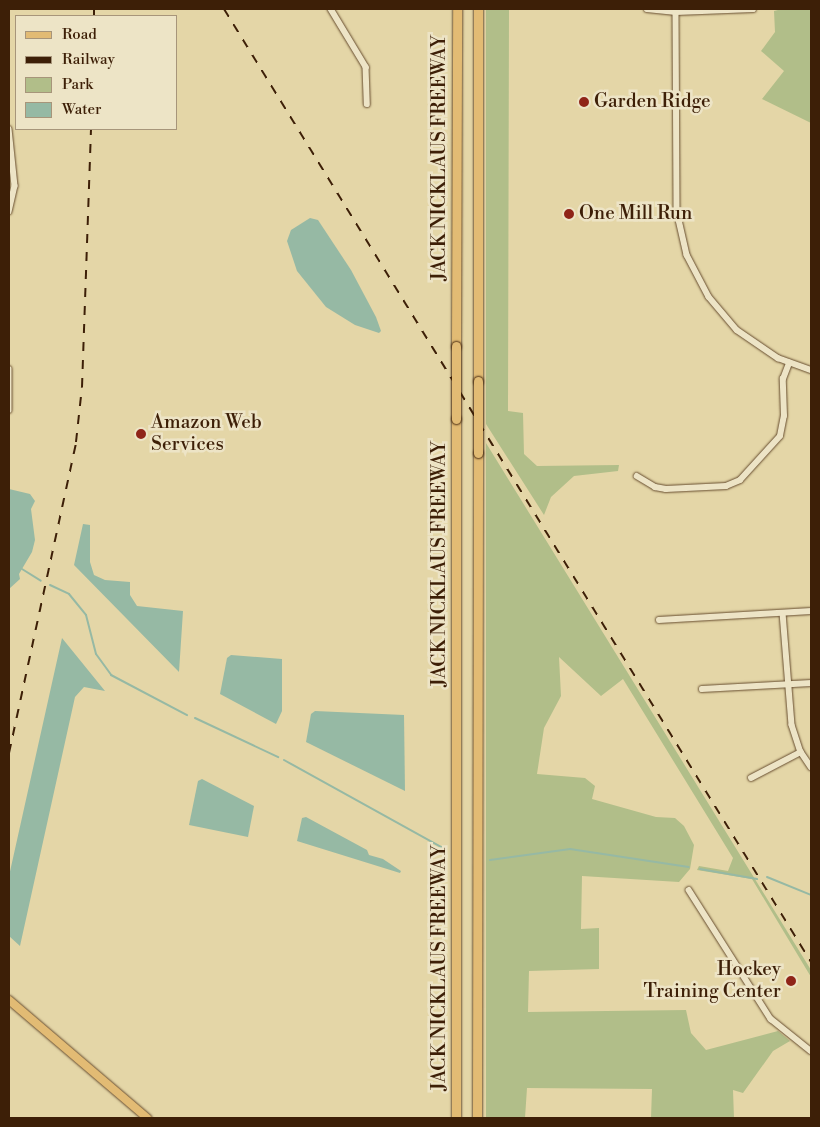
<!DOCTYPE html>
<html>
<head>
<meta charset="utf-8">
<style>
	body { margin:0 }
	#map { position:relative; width:820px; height:1127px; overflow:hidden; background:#e4d6a7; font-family:"Libre Bodoni",serif }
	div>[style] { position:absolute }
	.green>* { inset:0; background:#b1be89 }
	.water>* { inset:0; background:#96b9a4 }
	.stream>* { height:2px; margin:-1px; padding:0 1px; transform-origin:1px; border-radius:1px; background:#96b9a4 }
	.roads { filter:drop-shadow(0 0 1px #674d2f) drop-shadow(0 0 1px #674d2f) }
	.minor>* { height:5.5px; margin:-2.75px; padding:0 2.75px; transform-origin:2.75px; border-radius:2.75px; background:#ede4c6 }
	.major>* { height:8px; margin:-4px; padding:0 4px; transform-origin:4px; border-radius:4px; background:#e2bb74 }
	.highway>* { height:9px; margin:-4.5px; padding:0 4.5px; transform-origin:4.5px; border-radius:4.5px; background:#e2bb74 }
	.rail>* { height:2px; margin-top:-1px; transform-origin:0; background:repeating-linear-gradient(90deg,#3d1f07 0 9px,transparent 0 18px) }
	.bridges { filter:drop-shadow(0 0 1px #3d1f07) drop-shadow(0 0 1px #3d1f07) }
	.highway-bridge>* { height:9px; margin:-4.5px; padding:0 4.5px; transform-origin:4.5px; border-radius:4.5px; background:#e2bb74 }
	.dots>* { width:14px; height:14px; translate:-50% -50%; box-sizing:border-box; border:2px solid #ede4c6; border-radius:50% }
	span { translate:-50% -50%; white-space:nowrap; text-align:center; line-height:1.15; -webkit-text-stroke:5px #ede4c6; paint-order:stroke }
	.poi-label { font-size:19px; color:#3d1f07 }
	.left { translate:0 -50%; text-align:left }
	.right { translate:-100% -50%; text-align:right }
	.street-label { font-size:19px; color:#3d1f07 }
	.frame { position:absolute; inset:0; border:10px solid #3d1f07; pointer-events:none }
	.legend { position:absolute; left:15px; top:15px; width:162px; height:115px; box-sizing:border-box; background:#ede4c6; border:1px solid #a7957a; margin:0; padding:6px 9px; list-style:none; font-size:15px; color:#3d1f07 }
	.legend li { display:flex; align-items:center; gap:10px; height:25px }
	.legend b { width:25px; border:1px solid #a7957a }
</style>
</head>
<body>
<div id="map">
	<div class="green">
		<i style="clip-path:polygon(486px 9px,509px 9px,508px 411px,523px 413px,524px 454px,537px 466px,619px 465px,618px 471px,574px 476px,551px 497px,544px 515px,486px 424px)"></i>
		<i style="clip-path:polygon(782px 9px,811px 9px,811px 123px,762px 99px,784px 71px,761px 51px,775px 32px,774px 11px)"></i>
		<i style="clip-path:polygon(486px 443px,811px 970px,811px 977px,752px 879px,697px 870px,699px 866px,728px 871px,733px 858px,623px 679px,601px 696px,559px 657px,561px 696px,544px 728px,537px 774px,585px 778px,595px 786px,592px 799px,656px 817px,675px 818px,684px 826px,694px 845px,690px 869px,679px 882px,582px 876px,581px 929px,599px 928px,599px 969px,529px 971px,528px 1012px,686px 1010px,691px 1033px,706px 1050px,778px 1031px,790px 1041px,773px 1051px,743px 1093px,733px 1090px,734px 1118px,651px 1118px,652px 1089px,527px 1088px,525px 1118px,486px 1118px)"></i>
	</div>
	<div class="water">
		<i style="clip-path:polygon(310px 218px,318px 220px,351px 270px,376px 317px,381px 331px,379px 333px,355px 325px,326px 307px,297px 271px,287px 241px,291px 230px)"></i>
		<i style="clip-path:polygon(9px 489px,30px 494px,35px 501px,31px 509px,35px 540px,32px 552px,19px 574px,20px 579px,9px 589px)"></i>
		<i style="clip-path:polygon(83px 524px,90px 525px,90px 562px,94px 575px,105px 580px,130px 582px,130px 595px,137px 606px,183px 611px,179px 672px,74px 565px)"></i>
		<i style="clip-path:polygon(62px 638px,105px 691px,84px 687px,75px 697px,20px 946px,9px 936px,9px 876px)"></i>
		<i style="clip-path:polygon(231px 655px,282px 659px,282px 711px,276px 724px,220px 694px,227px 658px)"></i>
		<i style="clip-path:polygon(315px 711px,404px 715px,405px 791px,306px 742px,311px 714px)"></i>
		<i style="clip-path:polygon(202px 779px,254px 806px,248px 837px,189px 825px,198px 781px)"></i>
		<i style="clip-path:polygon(306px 817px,367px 850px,369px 855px,383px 859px,401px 871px,400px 873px,297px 841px,302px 818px)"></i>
	</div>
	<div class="stream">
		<i style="left:22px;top:569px;width:22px;rotate:32deg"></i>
		<i style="left:50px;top:585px;width:21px;rotate:25deg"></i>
		<i style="left:69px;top:594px;width:27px;rotate:51deg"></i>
		<i style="left:86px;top:615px;width:40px;rotate:75.6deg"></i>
		<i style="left:96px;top:654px;width:26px;rotate:54deg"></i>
		<i style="left:111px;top:675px;width:86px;rotate:27.8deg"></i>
		<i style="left:195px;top:718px;width:92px;rotate:25.2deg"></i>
		<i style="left:284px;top:760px;width:182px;rotate:29deg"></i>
		<i style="left:490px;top:860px;width:81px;rotate:-7.8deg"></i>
		<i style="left:570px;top:849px;width:120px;rotate:8.6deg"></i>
		<i style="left:700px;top:869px;width:58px;rotate:10deg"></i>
		<i style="left:767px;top:877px;width:48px;rotate:22.2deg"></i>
	</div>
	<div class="roads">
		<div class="minor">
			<i style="left:331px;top:9px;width:68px;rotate:58.9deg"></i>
			<i style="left:366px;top:67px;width:37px;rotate:88deg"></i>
			<i style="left:647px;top:9px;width:29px;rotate:6deg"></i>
			<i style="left:676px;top:12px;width:77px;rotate:-2.2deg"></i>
			<i style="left:676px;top:12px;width:199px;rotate:89.7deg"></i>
			<i style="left:677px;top:211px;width:45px;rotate:77.2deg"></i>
			<i style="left:687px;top:255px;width:47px;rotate:62.4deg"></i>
			<i style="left:709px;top:297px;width:43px;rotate:49.7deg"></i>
			<i style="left:737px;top:330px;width:50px;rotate:34.3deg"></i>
			<i style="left:778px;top:358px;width:35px;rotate:20deg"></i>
			<i style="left:9px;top:129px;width:57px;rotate:84deg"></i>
			<i style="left:15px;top:186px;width:26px;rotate:103deg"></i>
			<i style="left:9px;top:369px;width:41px;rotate:90deg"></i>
			<i style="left:637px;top:476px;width:21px;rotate:31deg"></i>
			<i style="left:655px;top:487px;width:11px;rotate:10deg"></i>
			<i style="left:666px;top:489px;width:60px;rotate:-2.9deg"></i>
			<i style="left:726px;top:486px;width:15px;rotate:-23deg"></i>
			<i style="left:740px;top:480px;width:59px;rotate:-47.7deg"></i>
			<i style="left:780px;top:436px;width:20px;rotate:-79deg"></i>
			<i style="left:784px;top:416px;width:37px;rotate:-92deg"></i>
			<i style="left:783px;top:379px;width:17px;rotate:-69deg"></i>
			<i style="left:783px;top:613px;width:112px;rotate:85.4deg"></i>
			<i style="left:792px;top:725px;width:28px;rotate:72deg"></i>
			<i style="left:801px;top:752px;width:18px;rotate:56deg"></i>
			<i style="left:659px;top:620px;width:152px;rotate:-3.4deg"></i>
			<i style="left:702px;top:689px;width:109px;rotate:-3.2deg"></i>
			<i style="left:751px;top:778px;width:56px;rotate:-27.5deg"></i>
			<i style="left:689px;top:890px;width:153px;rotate:57.6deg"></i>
			<i style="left:771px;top:1019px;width:51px;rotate:38.7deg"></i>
		</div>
		<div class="major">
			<i style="left:9px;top:1000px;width:182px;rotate:40.5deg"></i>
		</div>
		<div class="highway">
			<i style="left:478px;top:9px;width:372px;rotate:90deg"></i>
			<i style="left:456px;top:346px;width:337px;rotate:-89.8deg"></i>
			<i style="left:456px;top:419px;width:699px;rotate:90deg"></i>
			<i style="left:477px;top:1118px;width:665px;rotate:-89.91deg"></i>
		</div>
	</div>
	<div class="rail">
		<i style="left:224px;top:9px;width:1119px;rotate:58.37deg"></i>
		<i style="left:94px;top:16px;width:7px;rotate:-90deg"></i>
		<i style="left:9px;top:753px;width:318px;rotate:-77.8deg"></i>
		<i style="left:76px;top:442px;width:55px;rotate:-83.8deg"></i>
		<i style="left:82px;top:387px;width:258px;rotate:-88deg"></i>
	</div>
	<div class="bridges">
		<div class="highway-bridge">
			<i style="left:456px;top:419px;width:73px;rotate:-90deg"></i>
			<i style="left:478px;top:453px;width:72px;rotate:-90deg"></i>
		</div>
	</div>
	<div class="dots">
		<i style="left:584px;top:102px;background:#8f2418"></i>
		<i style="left:569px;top:214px;background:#8f2418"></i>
		<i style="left:141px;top:434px;background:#8f2418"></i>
		<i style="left:791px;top:981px;background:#8f2418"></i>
	</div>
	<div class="poi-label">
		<span class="left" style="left:594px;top:102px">Garden Ridge</span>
		<span class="left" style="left:579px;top:214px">One Mill Run</span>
		<span class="left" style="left:151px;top:434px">Amazon Web<br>Services</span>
		<span class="right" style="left:781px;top:981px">Hockey<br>Training Center</span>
	</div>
	<div class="street-label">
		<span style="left:440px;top:158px;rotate:-90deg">JACK NICKLAUS FREEWAY</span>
		<span style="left:440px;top:564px;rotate:-90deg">JACK NICKLAUS FREEWAY</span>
		<span style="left:440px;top:968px;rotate:-90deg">JACK NICKLAUS FREEWAY</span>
	</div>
	<div class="frame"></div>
	<ul class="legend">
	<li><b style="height:6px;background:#e2bb74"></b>Road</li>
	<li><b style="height:6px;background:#3d1f07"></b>Railway</li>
	<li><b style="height:14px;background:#b1be89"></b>Park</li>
	<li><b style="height:14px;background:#96b9a4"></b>Water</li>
	</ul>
</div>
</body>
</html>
